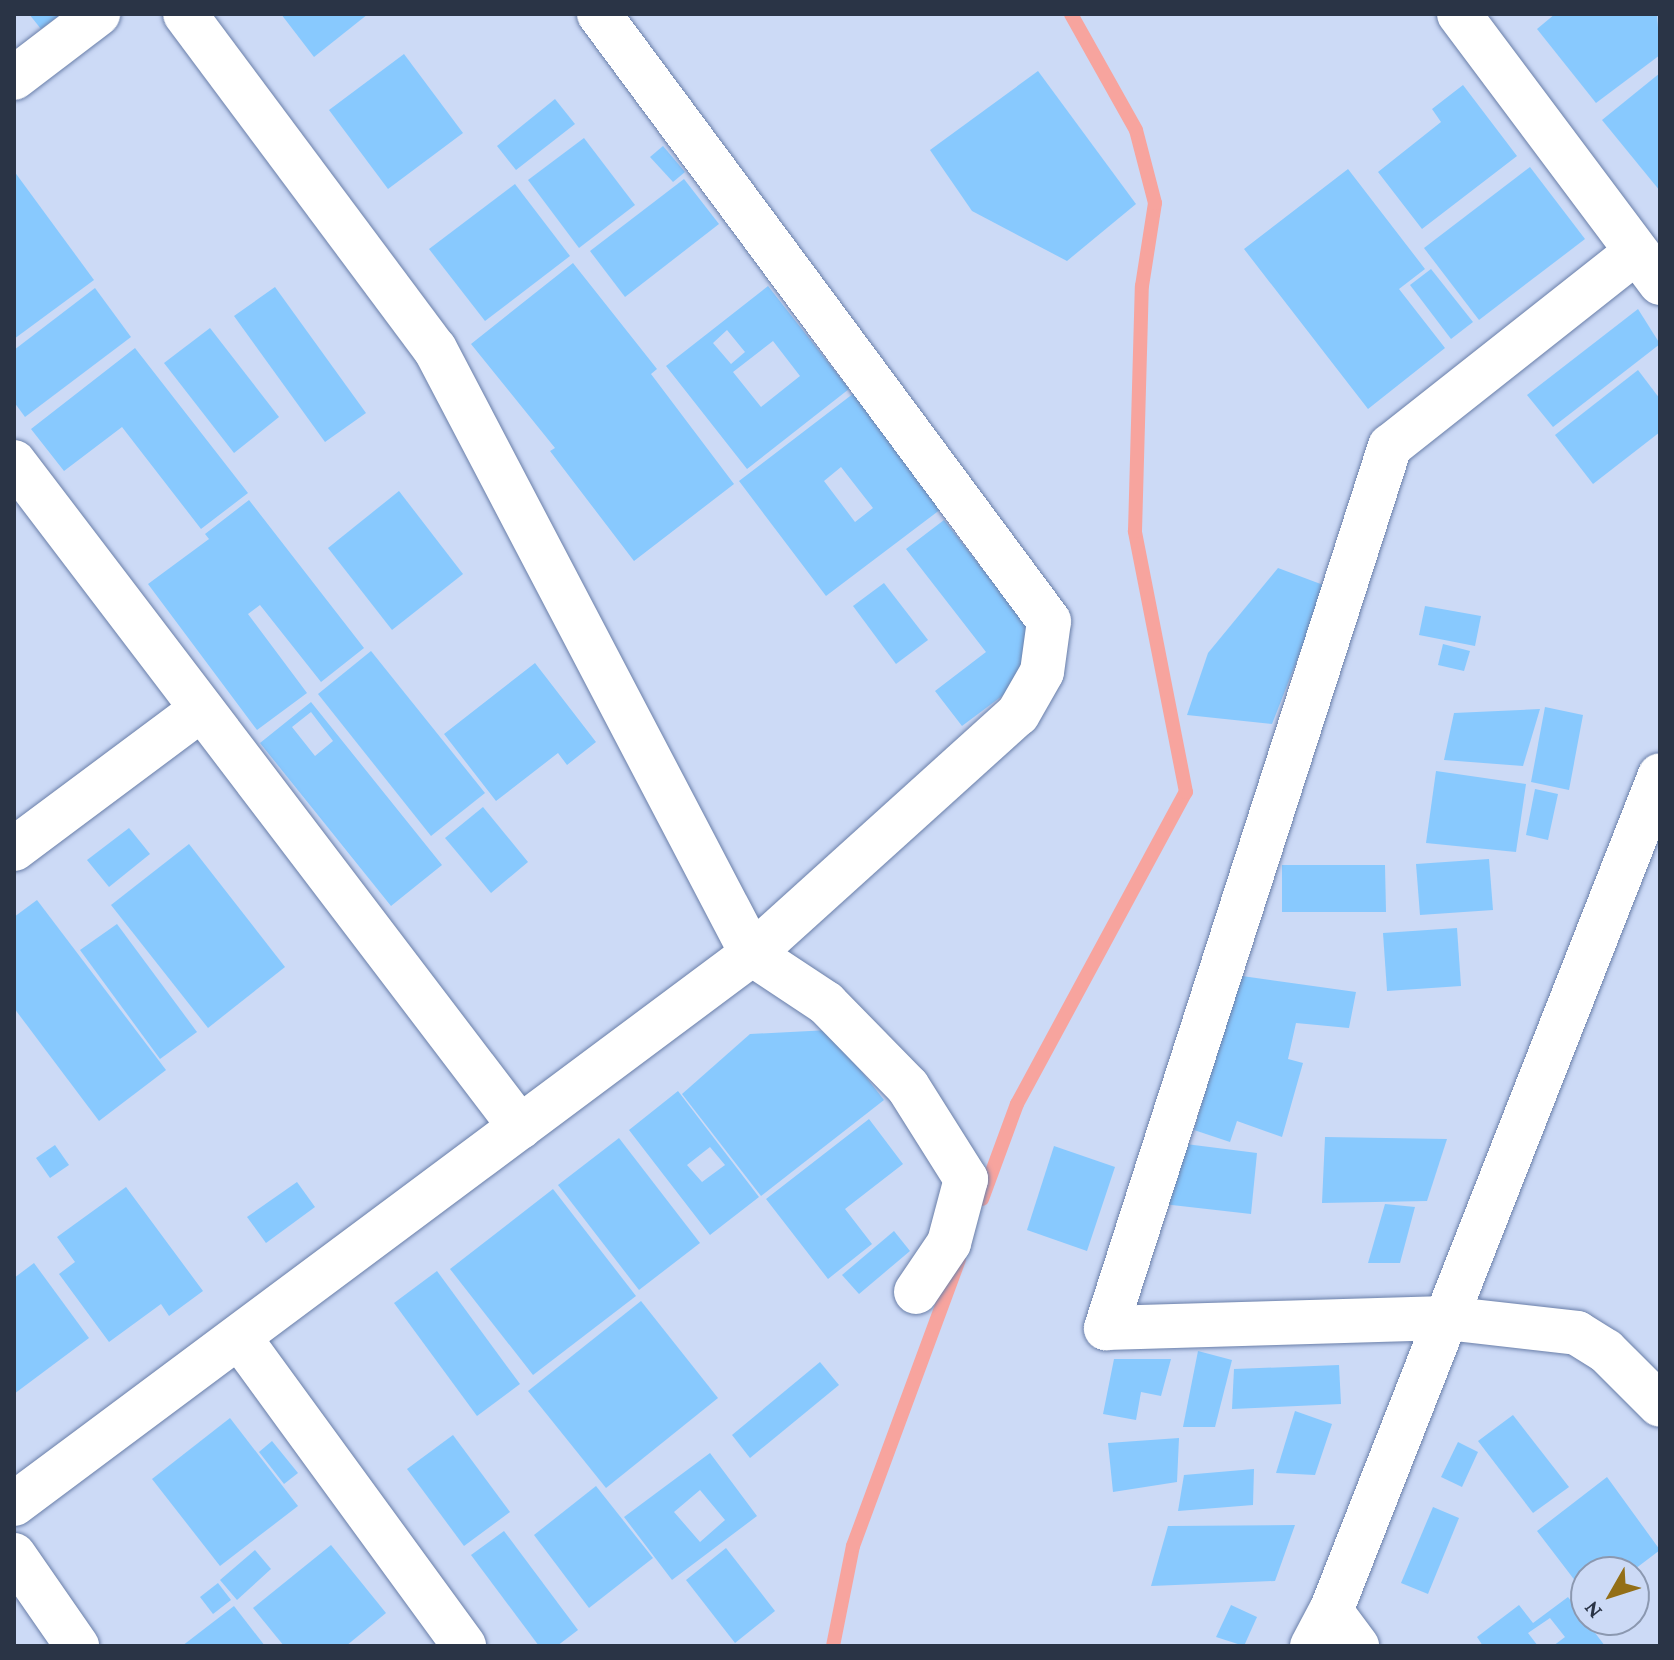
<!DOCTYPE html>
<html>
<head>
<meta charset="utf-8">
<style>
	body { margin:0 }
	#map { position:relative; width:1674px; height:1660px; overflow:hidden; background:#ccdaf6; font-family:"Crimson Pro",serif }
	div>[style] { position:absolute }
	.stream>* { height:14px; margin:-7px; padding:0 7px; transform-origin:7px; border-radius:7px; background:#f7a49e }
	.building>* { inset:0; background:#88c9fe }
	.roads { filter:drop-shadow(0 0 2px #6a7fa9) drop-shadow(0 0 2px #6a7fa9) }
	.minor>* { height:44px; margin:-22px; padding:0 22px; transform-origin:22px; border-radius:22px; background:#fff }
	span { translate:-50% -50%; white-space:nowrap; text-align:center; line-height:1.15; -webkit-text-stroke:8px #ccdaf6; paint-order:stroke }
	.frame { position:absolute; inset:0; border:16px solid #2a3446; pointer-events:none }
	.north { position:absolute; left:1570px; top:1556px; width:80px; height:80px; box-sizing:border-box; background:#ccdaf6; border:2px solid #8b98b0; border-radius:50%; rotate:231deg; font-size:22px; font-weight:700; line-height:32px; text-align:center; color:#2a3446 }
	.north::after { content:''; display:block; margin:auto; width:28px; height:36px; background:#936f17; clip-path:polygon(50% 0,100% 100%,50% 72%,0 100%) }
</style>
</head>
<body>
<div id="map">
	<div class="stream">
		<i style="left:982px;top:1199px;width:101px;rotate:-69.8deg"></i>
		<i style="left:1017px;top:1104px;width:355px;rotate:-61.6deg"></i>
		<i style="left:1186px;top:792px;width:266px;rotate:-101.1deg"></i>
		<i style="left:1135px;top:531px;width:245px;rotate:-88.4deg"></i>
		<i style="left:1142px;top:286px;width:84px;rotate:-81.1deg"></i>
		<i style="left:1155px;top:203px;width:75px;rotate:-104.6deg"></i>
		<i style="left:1136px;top:130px;width:133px;rotate:-119.3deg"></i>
		<i style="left:833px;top:1646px;width:102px;rotate:-78.7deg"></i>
		<i style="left:853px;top:1546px;width:305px;rotate:-69.7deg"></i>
	</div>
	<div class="building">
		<i style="clip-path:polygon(29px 14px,61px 14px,41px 29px)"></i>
		<i style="clip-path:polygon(281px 14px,368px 14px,314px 57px)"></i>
		<i style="clip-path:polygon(1555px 14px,1657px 14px,1660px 55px,1596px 103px,1537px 29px)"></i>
		<i style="clip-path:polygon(404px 54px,463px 133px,388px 189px,329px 110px)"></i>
		<i style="clip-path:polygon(1038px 71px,1136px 204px,1067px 261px,972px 211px,930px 150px)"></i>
		<i style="clip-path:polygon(1660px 73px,1660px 191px,1602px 120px)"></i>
		<i style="clip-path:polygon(1463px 85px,1517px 156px,1422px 229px,1378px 172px,1441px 122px,1432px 109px)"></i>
		<i style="clip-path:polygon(555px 99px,575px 124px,516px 170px,497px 146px)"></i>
		<i style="clip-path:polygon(584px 138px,635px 205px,579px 248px,528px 180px)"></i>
		<i style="clip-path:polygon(663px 146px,685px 172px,673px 182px,650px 157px)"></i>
		<i style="clip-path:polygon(1530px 167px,1585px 239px,1479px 320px,1424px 248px)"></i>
		<i style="clip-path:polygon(1348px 169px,1425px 269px,1399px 289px,1445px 348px,1368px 409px,1244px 249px)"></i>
		<i style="clip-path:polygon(14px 171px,94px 280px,14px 339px)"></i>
		<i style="clip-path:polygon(684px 179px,719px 224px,625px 297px,590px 251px)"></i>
		<i style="clip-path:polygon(515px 184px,570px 256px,485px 321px,429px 249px)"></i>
		<i style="clip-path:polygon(573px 263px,657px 369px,651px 374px,734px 484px,634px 561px,550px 451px,555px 448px,471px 344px)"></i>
		<i style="clip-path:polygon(1431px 269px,1473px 322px,1451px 339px,1410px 285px)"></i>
		<i style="clip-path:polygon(evenodd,768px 286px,849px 389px,747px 469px,666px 366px,768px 286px,727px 330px,745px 352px,731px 364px,713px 343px,727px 330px,768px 286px,773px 341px,800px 376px,761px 407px,733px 372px,773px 341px)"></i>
		<i style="clip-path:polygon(275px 287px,366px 413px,325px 442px,234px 316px)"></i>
		<i style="clip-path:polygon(95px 288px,131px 337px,25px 417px,14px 402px,14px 350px)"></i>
		<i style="clip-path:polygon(1638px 309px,1660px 344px,1553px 427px,1527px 395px)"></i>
		<i style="clip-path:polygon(210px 328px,279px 417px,234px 453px,164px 363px)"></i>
		<i style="clip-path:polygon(135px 348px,248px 493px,201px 529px,122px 427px,64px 471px,31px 429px)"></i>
		<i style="clip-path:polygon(1638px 370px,1660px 399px,1660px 432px,1593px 484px,1555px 435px)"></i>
		<i style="clip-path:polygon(evenodd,858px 390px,945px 506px,826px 596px,739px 481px,858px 390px,841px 467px,873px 508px,855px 522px,824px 481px,841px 467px)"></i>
		<i style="clip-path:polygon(399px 491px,463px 574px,392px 630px,328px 548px)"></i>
		<i style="clip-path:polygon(249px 500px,364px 648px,321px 682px,260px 605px,248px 614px,307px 693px,257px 730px,148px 584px,209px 539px,205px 534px)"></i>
		<i style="clip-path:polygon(944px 520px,1035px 636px,1014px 687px,962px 726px,935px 691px,986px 652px,906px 549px)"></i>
		<i style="clip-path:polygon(1278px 568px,1326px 586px,1272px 724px,1187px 715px,1208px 653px)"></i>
		<i style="clip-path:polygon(884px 583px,928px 640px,896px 664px,853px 606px)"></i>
		<i style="clip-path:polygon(1425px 606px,1481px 616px,1475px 646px,1419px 635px)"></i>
		<i style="clip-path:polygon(1443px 644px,1470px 651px,1464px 671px,1438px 665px)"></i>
		<i style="clip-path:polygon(371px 651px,485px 793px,431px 836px,318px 694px)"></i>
		<i style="clip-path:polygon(535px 663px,596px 742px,567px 765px,558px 753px,496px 801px,444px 734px)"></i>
		<i style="clip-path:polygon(evenodd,311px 702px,442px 865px,391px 906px,260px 743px,311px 702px,311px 712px,333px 741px,315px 756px,292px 727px,311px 712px)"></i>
		<i style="clip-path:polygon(1545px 707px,1583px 715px,1569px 790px,1531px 782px)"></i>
		<i style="clip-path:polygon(1540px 709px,1523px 766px,1444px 760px,1454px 713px)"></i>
		<i style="clip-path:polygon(1436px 771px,1526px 784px,1516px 852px,1426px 843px)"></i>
		<i style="clip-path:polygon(1535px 789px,1558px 794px,1548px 840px,1526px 835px)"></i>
		<i style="clip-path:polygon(483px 807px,528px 862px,491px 893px,445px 838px)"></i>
		<i style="clip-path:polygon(129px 828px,150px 854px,109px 887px,87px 860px)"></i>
		<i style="clip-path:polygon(189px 844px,285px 967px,208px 1028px,111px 905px)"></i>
		<i style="clip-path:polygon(1489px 859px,1493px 910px,1420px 915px,1416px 864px)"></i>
		<i style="clip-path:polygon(1282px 865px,1385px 865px,1386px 912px,1282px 912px)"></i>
		<i style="clip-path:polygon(37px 900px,166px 1070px,99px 1121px,14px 1008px,14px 917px)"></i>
		<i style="clip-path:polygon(117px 924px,197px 1032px,160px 1059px,80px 950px)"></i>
		<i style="clip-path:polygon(1457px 928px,1461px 986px,1387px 991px,1383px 933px)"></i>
		<i style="clip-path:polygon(1228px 974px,1356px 992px,1349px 1028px,1296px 1023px,1288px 1059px,1303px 1063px,1282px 1137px,1237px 1121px,1230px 1142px,1194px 1130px,1220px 1043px)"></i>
		<i style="clip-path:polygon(829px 1030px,884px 1100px,761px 1196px,682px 1094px,750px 1034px)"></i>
		<i style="clip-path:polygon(evenodd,678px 1091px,759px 1197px,710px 1235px,629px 1130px,678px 1091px,710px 1147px,725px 1165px,702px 1182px,687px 1165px,710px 1147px)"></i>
		<i style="clip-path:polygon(869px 1119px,903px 1164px,845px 1209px,872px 1244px,828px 1279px,766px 1199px)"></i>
		<i style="clip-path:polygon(1325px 1137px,1447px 1139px,1427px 1201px,1322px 1203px)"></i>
		<i style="clip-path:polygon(619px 1138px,700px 1243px,639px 1290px,558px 1185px)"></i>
		<i style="clip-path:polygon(1170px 1142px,1257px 1153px,1251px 1214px,1163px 1204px)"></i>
		<i style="clip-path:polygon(55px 1145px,69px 1165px,50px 1178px,36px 1158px)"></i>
		<i style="clip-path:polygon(1054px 1146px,1115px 1167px,1087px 1251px,1027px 1230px)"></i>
		<i style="clip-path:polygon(297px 1182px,315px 1207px,266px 1243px,247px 1217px)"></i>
		<i style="clip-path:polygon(126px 1187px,203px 1291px,169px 1316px,161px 1304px,109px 1342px,59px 1274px,75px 1262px,57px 1237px)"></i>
		<i style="clip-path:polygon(553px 1189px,636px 1296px,533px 1375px,450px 1269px)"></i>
		<i style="clip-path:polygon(1385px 1204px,1415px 1207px,1400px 1263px,1368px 1263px)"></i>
		<i style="clip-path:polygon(894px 1231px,910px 1251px,859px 1294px,842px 1275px)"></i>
		<i style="clip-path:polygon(34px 1263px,89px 1338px,14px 1394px,14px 1278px)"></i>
		<i style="clip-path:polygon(437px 1271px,520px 1384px,477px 1416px,394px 1303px)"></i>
		<i style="clip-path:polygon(641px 1301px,718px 1398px,606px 1488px,528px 1391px)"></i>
		<i style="clip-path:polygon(1198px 1351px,1232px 1360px,1215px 1427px,1183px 1427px)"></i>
		<i style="clip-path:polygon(1114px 1359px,1171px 1359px,1161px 1396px,1141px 1392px,1136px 1420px,1103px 1414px)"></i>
		<i style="clip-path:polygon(820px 1362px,839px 1385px,750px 1458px,732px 1435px)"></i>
		<i style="clip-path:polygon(1339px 1365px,1341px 1404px,1232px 1409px,1234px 1369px)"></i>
		<i style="clip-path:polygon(1295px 1411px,1332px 1424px,1315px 1475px,1276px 1473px)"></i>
		<i style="clip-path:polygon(1513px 1415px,1569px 1487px,1533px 1513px,1478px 1441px)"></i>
		<i style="clip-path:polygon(230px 1418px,298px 1506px,220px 1566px,152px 1479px)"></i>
		<i style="clip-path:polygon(453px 1435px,510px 1512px,464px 1546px,407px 1469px)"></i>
		<i style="clip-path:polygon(1179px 1438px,1177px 1482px,1113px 1492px,1108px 1443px)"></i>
		<i style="clip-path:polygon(272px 1441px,298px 1473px,284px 1484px,259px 1452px)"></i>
		<i style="clip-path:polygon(1458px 1442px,1478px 1452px,1462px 1487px,1441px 1477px)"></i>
		<i style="clip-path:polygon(evenodd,710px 1453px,757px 1516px,672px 1580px,624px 1517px,710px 1453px,700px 1490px,725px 1520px,700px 1542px,674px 1512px,700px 1490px)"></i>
		<i style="clip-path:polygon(1254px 1469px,1253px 1505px,1178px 1511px,1184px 1475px)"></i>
		<i style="clip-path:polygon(1607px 1477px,1660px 1550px,1631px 1572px,1586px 1572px,1586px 1595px,1537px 1531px)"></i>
		<i style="clip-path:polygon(596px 1486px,653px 1558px,589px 1608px,534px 1535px)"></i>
		<i style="clip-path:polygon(1433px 1507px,1459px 1518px,1428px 1594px,1401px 1583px)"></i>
		<i style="clip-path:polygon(1295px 1525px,1275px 1581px,1151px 1586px,1168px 1526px)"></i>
		<i style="clip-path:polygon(504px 1531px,578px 1630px,557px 1646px,539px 1646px,471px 1555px)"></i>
		<i style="clip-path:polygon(331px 1545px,386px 1613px,346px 1646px,284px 1646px,253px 1608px)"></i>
		<i style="clip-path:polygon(726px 1548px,775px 1611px,735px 1643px,686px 1580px)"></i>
		<i style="clip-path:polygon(255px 1550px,271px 1569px,237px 1600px,220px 1580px)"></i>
		<i style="clip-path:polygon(218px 1583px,231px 1600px,213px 1614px,200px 1597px)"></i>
		<i style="clip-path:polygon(1568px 1597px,1605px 1646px,1553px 1646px,1565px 1637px,1550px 1618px,1528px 1633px,1538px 1646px,1483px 1646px,1477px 1637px,1519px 1605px,1533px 1623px)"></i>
		<i style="clip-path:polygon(1231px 1605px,1257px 1617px,1244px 1646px,1216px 1637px)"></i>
		<i style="clip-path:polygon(234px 1606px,265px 1646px,182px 1646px)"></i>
	</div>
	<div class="roads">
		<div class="minor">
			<i style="left:185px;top:14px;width:418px;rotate:53.3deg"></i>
			<i style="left:435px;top:349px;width:683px;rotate:62.35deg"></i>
			<i style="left:752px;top:954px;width:89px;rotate:33.5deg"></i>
			<i style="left:826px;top:1003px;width:117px;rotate:45.7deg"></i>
			<i style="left:908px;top:1087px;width:109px;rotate:57.8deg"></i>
			<i style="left:966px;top:1179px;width:66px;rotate:104.9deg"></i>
			<i style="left:949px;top:1243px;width:59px;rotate:124deg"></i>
			<i style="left:1459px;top:14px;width:336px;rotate:53.2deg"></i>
			<i style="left:14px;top:78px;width:106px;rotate:-37.3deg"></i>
			<i style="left:1636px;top:252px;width:313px;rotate:141.7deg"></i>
			<i style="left:1390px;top:446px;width:927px;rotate:107.85deg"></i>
			<i style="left:1106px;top:1328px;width:340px;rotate:-1.7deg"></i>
			<i style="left:1446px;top:1318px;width:132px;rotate:6.5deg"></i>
			<i style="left:1577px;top:1333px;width:34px;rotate:32deg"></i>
			<i style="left:1606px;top:1351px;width:76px;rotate:45deg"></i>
			<i style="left:14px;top:462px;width:836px;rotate:52.73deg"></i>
			<i style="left:14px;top:849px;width:234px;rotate:-36.7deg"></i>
			<i style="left:239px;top:1337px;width:382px;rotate:53.9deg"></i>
			<i style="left:14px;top:1504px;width:920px;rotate:-36.7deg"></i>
			<i style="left:752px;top:954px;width:358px;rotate:-42.1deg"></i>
			<i style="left:1018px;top:714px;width:48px;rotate:-60.3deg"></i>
			<i style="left:1042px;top:672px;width:51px;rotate:-82.2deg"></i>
			<i style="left:1049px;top:621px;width:756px;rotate:-126.55deg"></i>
			<i style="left:14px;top:1555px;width:111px;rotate:55.3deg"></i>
			<i style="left:1331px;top:1611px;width:44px;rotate:53.4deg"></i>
			<i style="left:1312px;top:1646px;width:40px;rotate:-62deg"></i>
			<i style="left:1331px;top:1611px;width:898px;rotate:-68.52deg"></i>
		</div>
	</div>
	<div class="frame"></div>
	<div class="north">N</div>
</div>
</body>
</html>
